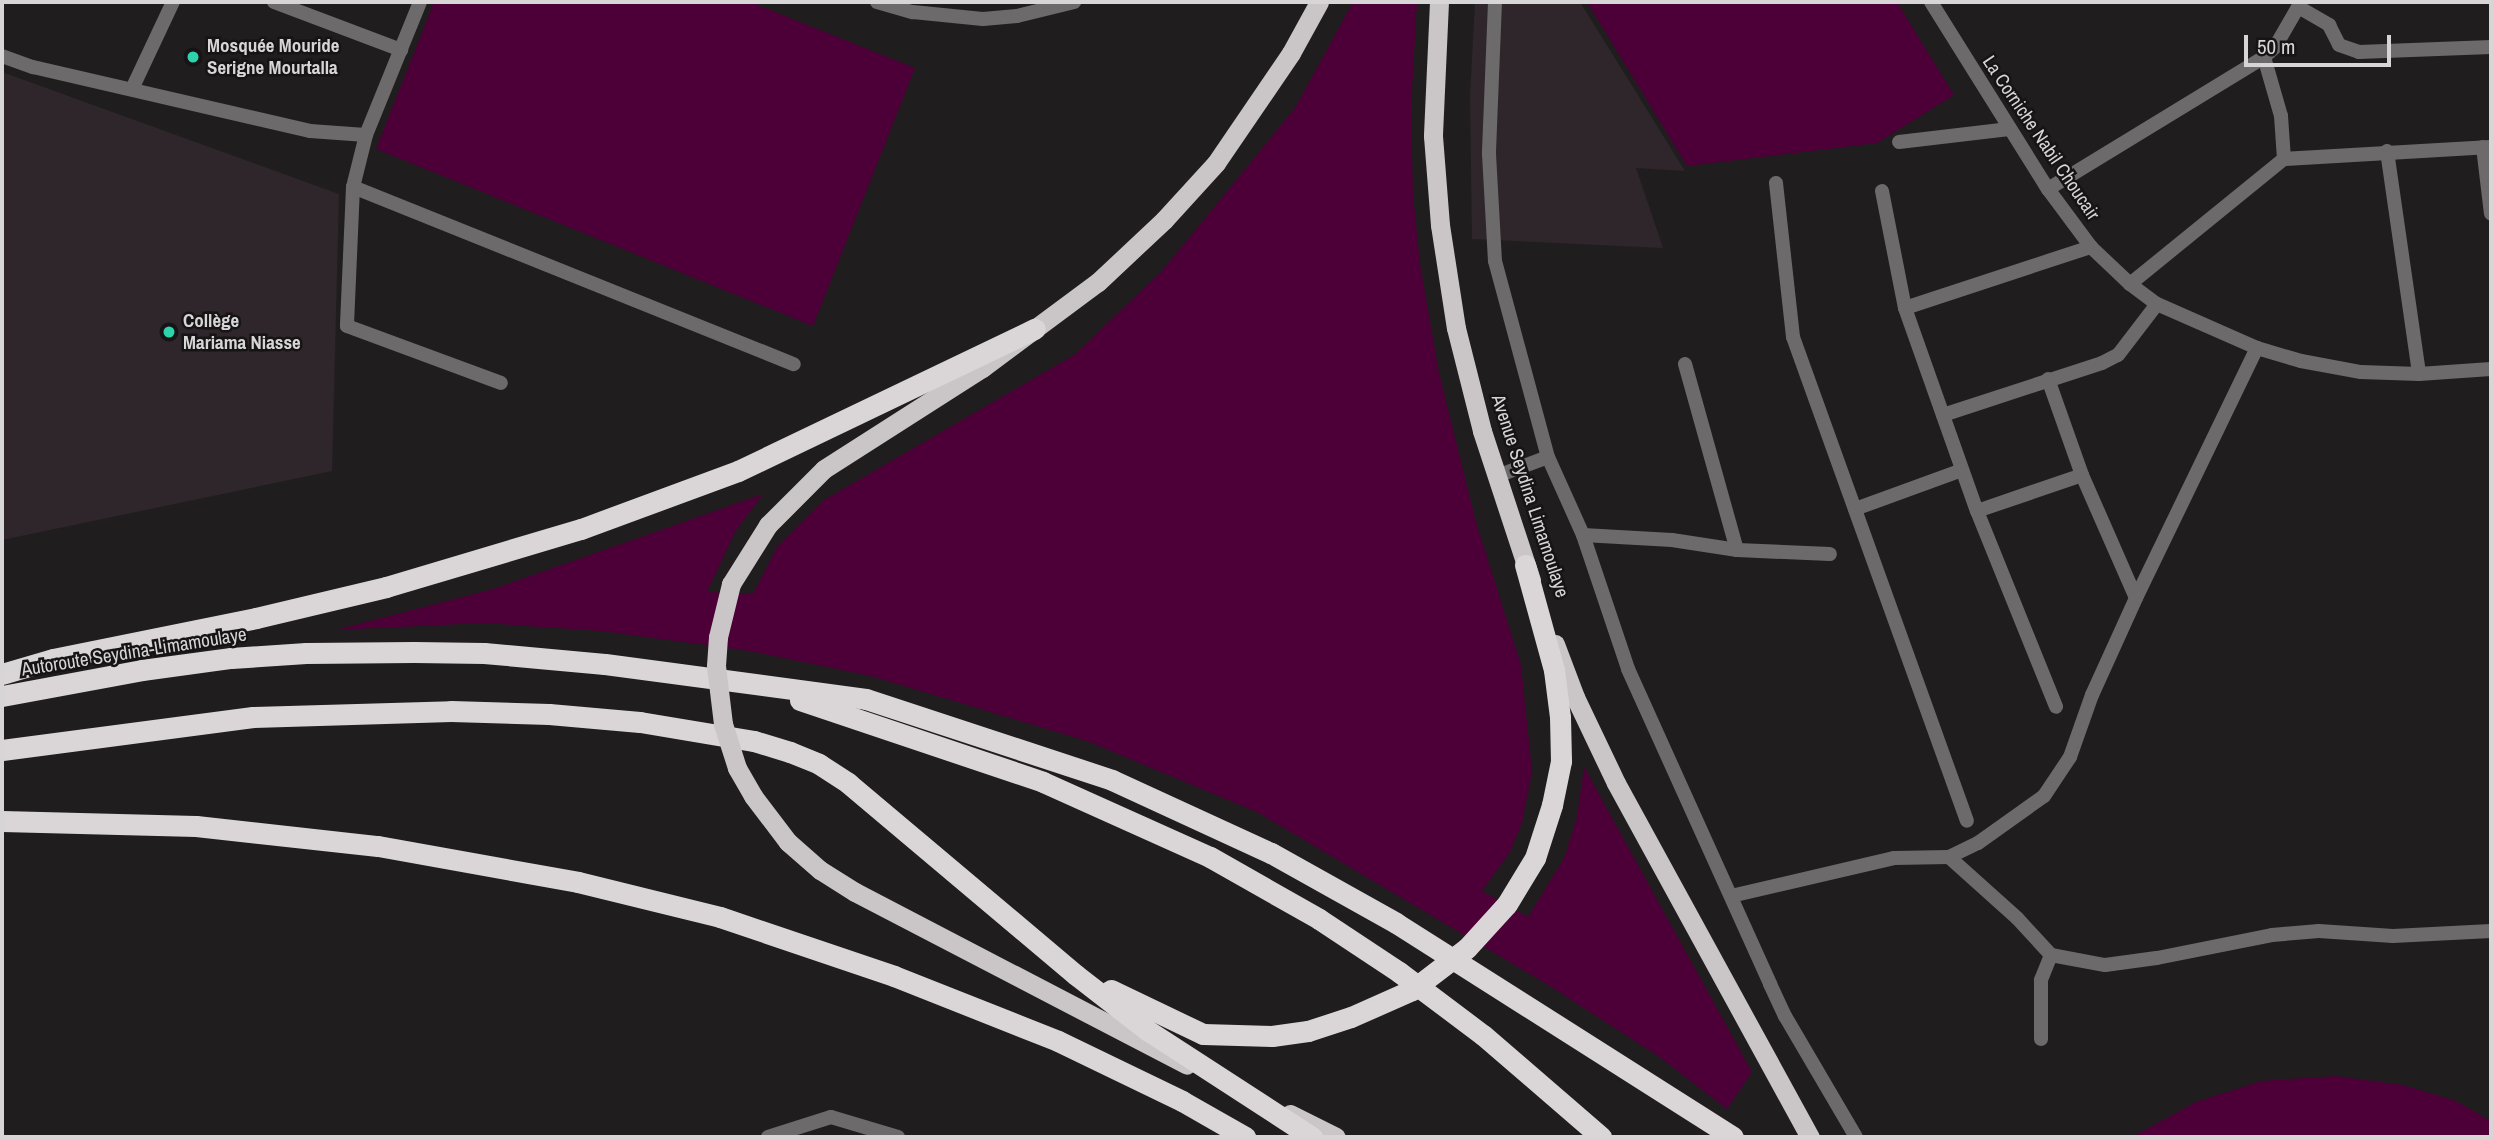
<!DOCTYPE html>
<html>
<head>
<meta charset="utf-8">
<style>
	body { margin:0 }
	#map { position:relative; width:2493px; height:1139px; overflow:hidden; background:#201d1f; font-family:"Archivo Narrow",sans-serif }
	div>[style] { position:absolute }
	.built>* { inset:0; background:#2e262a }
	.green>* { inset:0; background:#4d0037 }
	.minor>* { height:14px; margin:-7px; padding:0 7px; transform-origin:7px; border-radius:7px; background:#6c6a6b }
	.tertiary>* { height:14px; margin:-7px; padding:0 7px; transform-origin:7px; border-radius:7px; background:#6c6a6b }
	.trunk>* { height:19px; margin:-9.5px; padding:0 9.5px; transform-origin:9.5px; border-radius:9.5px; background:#cac6c8 }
	.motorway>* { height:21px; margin:-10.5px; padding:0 10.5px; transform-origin:10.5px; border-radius:10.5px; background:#dad6d8 }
	.trunk-bridge>* { height:19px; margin:-9.5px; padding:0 9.5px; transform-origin:9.5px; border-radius:9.5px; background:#cac6c8 }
	.motorway-bridge>* { height:21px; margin:-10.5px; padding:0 10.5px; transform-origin:10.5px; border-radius:10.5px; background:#dad6d8 }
	.dots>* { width:19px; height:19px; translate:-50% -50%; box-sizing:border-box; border:4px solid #171416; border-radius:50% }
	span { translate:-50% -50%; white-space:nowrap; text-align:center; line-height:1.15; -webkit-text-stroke:5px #171416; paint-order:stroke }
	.poi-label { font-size:19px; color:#d7d5d6; font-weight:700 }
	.left { translate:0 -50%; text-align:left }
	.street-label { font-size:19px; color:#d7d5d6 }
	.frame { position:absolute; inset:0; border:4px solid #d7d5d6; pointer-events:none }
	.scale { position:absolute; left:2244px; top:35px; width:147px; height:32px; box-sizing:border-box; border:4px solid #d7d5d6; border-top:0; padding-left:9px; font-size:21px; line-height:24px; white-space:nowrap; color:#d7d5d6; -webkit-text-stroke:5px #171416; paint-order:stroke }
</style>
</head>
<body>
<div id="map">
	<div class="built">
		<i style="clip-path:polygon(1475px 2px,1580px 2px,1685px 171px,1636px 168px,1663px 248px,1472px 239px,1470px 96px)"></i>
		<i style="clip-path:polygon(2px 72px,339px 194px,332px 471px,2px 540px)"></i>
	</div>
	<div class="green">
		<i style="clip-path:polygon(434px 2px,750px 2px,915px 68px,813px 326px,376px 149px)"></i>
		<i style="clip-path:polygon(1353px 2px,1417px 2px,1411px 108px,1413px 195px,1420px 264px,1439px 373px,1476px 522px,1521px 665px,1532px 771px,1522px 823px,1510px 852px,1482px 891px,1528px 917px,1564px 858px,1577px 817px,1584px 767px,1752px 1072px,1727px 1109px,1658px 1056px,1545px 983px,1257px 812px,1087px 741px,871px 676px,750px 651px,601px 631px,483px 623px,335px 630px,493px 589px,763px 494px,735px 532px,707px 592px,753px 594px,777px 547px,824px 500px,1074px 355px,1161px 272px,1295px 108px)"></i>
		<i style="clip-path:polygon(1587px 2px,1897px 2px,1954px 95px,1877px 143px,1687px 166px)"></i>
		<i style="clip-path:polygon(2336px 1076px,2403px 1085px,2456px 1101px,2491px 1121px,2491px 1137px,2132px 1137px,2196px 1102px,2261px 1081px)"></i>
	</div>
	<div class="minor">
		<i style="left:274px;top:2px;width:136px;rotate:20.7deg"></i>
		<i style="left:420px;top:2px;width:144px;rotate:112.1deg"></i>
		<i style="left:366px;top:135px;width:54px;rotate:104deg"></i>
		<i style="left:353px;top:187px;width:139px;rotate:92.5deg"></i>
		<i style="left:347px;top:326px;width:164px;rotate:20.3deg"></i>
		<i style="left:1495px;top:2px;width:152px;rotate:92.3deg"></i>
		<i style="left:1489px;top:154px;width:107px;rotate:86.8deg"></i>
		<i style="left:1495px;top:261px;width:203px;rotate:74.9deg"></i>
		<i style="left:1548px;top:457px;width:85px;rotate:65.8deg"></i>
		<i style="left:1583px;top:535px;width:141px;rotate:71.4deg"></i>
		<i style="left:1628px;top:669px;width:346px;rotate:65.7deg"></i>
		<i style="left:1770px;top:984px;width:35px;rotate:65deg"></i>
		<i style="left:1785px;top:1016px;width:140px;rotate:59.6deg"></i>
		<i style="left:1931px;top:2px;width:221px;rotate:58deg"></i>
		<i style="left:2048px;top:189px;width:72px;rotate:53.4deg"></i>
		<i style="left:2091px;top:247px;width:54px;rotate:43.5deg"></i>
		<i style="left:2130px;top:284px;width:34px;rotate:37deg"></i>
		<i style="left:2157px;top:304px;width:109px;rotate:23.7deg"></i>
		<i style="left:2257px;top:348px;width:46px;rotate:16.5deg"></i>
		<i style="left:2301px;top:361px;width:61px;rotate:10.4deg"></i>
		<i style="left:2361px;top:372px;width:58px;rotate:2deg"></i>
		<i style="left:2419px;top:374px;width:72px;rotate:-4deg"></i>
		<i style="left:2300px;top:8px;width:34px;rotate:30deg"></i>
		<i style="left:2329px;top:25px;width:22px;rotate:63deg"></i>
		<i style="left:2339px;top:45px;width:21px;rotate:19deg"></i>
		<i style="left:2359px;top:52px;width:132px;rotate:-2.2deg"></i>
		<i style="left:2px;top:56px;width:33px;rotate:20deg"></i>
		<i style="left:33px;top:67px;width:284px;rotate:13deg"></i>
		<i style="left:310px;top:131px;width:56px;rotate:4.1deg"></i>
		<i style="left:2264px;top:57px;width:61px;rotate:73.9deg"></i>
		<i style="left:2281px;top:116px;width:43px;rotate:86deg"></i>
		<i style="left:132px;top:89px;width:96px;rotate:-64.8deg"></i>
		<i style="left:1899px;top:142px;width:111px;rotate:-6.7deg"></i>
		<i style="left:2483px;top:147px;width:67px;rotate:83.2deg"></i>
		<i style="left:2387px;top:151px;width:225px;rotate:81.8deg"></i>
		<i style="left:1776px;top:183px;width:155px;rotate:83.7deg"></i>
		<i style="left:1793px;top:337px;width:514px;rotate:70.23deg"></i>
		<i style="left:353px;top:187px;width:475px;rotate:21.9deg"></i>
		<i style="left:2048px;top:189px;width:253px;rotate:-31.4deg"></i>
		<i style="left:2264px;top:57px;width:15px;rotate:-42deg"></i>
		<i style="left:2275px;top:47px;width:52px;rotate:-60deg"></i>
		<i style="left:1882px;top:191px;width:119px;rotate:78.9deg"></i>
		<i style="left:1905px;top:308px;width:196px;rotate:-18.2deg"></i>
		<i style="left:2130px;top:284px;width:198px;rotate:-39.1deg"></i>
		<i style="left:2284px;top:159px;width:207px;rotate:-3.3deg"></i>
		<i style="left:1905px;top:308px;width:215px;rotate:70.5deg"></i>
		<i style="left:1977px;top:511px;width:211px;rotate:68deg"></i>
		<i style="left:1685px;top:364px;width:193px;rotate:74.4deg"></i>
		<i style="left:2048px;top:379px;width:102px;rotate:70.5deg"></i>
		<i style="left:2082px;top:475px;width:134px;rotate:66.3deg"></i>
		<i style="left:1943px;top:415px;width:167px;rotate:-18.1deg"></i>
		<i style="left:2102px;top:363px;width:18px;rotate:-27deg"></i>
		<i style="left:2118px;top:355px;width:64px;rotate:-52.6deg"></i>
		<i style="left:1497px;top:476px;width:54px;rotate:-20.4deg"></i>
		<i style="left:1855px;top:509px;width:114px;rotate:-20deg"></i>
		<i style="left:1977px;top:511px;width:111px;rotate:-18.9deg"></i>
		<i style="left:1583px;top:535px;width:89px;rotate:3.2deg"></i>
		<i style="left:1672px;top:540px;width:66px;rotate:8.7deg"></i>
		<i style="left:1737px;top:550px;width:93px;rotate:2.5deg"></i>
		<i style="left:1949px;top:857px;width:32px;rotate:-26deg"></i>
		<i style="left:1978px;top:843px;width:81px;rotate:-35.5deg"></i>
		<i style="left:2044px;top:796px;width:47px;rotate:-56.3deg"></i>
		<i style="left:2070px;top:757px;width:66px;rotate:-70.5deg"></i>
		<i style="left:2092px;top:695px;width:107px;rotate:-65.6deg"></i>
		<i style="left:2136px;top:598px;width:278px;rotate:-64.2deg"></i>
		<i style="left:1731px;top:896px;width:167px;rotate:-13.1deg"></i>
		<i style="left:1894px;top:858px;width:55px;rotate:-1deg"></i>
		<i style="left:1949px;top:857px;width:91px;rotate:41.9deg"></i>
		<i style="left:2017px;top:918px;width:50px;rotate:47.4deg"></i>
		<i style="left:2051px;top:955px;width:27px;rotate:112deg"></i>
		<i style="left:2041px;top:980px;width:59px;rotate:90deg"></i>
		<i style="left:2051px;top:955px;width:55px;rotate:10.5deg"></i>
		<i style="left:2105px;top:965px;width:52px;rotate:-7.7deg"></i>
		<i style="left:2157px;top:958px;width:117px;rotate:-11.3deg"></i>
		<i style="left:2272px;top:935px;width:47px;rotate:-4.9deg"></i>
		<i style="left:2319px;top:931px;width:74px;rotate:3.9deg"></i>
		<i style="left:2393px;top:936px;width:98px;rotate:-2.9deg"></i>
		<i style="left:768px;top:1137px;width:66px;rotate:-17.6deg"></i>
		<i style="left:831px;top:1117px;width:70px;rotate:16.6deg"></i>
	</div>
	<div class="tertiary">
		<i style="left:877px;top:2px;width:37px;rotate:16deg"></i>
		<i style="left:913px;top:12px;width:70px;rotate:5.7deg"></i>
		<i style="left:983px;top:19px;width:34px;rotate:-5deg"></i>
		<i style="left:1017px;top:16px;width:59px;rotate:-13.8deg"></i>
	</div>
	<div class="trunk">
		<i style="left:1439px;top:2px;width:134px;rotate:92.6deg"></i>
		<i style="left:1433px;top:136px;width:89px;rotate:85.5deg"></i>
		<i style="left:1440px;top:225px;width:104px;rotate:81.2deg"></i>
		<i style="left:1456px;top:328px;width:106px;rotate:75.8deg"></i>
		<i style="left:1482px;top:431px;width:157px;rotate:71.8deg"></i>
		<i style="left:731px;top:584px;width:70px;rotate:-57.9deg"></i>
		<i style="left:768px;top:525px;width:79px;rotate:-45deg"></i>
		<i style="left:824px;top:469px;width:188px;rotate:-32.6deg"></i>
		<i style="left:982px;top:368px;width:144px;rotate:-36.6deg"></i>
		<i style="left:1098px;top:282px;width:91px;rotate:-43.2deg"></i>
		<i style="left:1164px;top:220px;width:77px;rotate:-47.6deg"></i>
		<i style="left:1216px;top:163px;width:133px;rotate:-55.7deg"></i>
		<i style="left:1291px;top:53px;width:58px;rotate:-61.2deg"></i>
		<i style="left:1555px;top:644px;width:57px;rotate:69.3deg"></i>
		<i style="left:1575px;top:697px;width:95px;rotate:64.5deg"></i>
		<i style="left:1616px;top:783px;width:404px;rotate:61.3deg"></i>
		<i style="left:737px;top:768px;width:32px;rotate:60deg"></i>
		<i style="left:753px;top:796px;width:58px;rotate:52.7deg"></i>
		<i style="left:788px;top:842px;width:43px;rotate:41.2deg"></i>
		<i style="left:820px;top:870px;width:41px;rotate:32.2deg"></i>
		<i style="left:855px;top:892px;width:374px;rotate:27.5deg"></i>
		<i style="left:1290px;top:1114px;width:51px;rotate:26.6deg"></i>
	</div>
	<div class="motorway">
		<i style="left:2px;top:674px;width:53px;rotate:-16.4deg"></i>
		<i style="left:53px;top:659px;width:207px;rotate:-11.4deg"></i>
		<i style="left:256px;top:618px;width:134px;rotate:-13.4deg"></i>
		<i style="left:386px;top:587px;width:203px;rotate:-16.6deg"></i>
		<i style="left:581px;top:529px;width:167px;rotate:-20.3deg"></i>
		<i style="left:738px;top:471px;width:329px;rotate:-25.6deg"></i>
		<i style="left:2px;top:696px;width:142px;rotate:-10.5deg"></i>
		<i style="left:142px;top:670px;width:90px;rotate:-7.7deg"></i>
		<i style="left:231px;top:658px;width:75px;rotate:-3.8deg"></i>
		<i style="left:306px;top:653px;width:108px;rotate:-0.5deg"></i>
		<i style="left:414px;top:652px;width:70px;rotate:0.8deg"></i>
		<i style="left:484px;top:653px;width:121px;rotate:5.2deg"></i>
		<i style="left:605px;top:664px;width:263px;rotate:7.6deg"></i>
		<i style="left:866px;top:699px;width:259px;rotate:18.2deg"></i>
		<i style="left:1112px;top:780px;width:175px;rotate:24.7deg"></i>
		<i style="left:1271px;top:853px;width:143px;rotate:29.2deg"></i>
		<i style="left:1396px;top:923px;width:399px;rotate:32.4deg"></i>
		<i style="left:800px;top:700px;width:256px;rotate:18.6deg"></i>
		<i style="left:1043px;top:782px;width:183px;rotate:24.2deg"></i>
		<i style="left:1210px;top:857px;width:125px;rotate:29.6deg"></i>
		<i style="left:1319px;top:919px;width:96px;rotate:33.5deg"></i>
		<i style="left:1399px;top:972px;width:105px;rotate:36.9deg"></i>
		<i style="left:1483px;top:1035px;width:156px;rotate:40.8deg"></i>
		<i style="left:2px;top:750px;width:253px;rotate:-7.5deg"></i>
		<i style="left:253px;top:717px;width:198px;rotate:-1.7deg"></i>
		<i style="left:451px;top:711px;width:98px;rotate:1.8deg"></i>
		<i style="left:549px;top:714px;width:91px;rotate:5deg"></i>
		<i style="left:640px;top:722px;width:116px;rotate:9.5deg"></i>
		<i style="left:754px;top:741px;width:38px;rotate:17deg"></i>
		<i style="left:790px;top:752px;width:31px;rotate:22deg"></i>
		<i style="left:819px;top:764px;width:35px;rotate:33deg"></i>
		<i style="left:848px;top:783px;width:298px;rotate:40.1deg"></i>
		<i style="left:1076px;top:975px;width:90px;rotate:37.8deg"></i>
		<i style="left:1147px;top:1030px;width:197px;rotate:33deg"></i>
		<i style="left:2px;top:821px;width:194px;rotate:1.5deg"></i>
		<i style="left:196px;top:826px;width:183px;rotate:6.3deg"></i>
		<i style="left:378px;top:846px;width:203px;rotate:10.2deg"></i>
		<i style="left:578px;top:882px;width:146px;rotate:13.8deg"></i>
		<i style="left:720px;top:917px;width:184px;rotate:18.7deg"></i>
		<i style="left:894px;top:976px;width:176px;rotate:21.6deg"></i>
		<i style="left:1058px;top:1041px;width:138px;rotate:25.8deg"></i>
		<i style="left:1182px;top:1101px;width:73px;rotate:29.7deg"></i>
		<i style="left:1507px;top:904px;width:54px;rotate:-58.7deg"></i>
		<i style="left:1535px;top:858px;width:56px;rotate:-72.2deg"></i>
		<i style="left:1552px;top:805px;width:45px;rotate:-78.4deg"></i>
		<i style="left:1561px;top:761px;width:44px;rotate:-91.3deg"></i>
		<i style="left:1560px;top:717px;width:47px;rotate:-97.3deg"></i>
		<i style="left:1554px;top:670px;width:109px;rotate:-105.4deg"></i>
		<i style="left:1111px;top:990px;width:102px;rotate:25.6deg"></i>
		<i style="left:1203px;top:1034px;width:69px;rotate:1.7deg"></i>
		<i style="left:1272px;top:1036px;width:36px;rotate:-8deg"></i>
		<i style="left:1308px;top:1031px;width:45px;rotate:-18deg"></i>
	</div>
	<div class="trunk-bridge">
		<i style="left:731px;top:584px;width:55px;rotate:103.8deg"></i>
		<i style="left:718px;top:637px;width:29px;rotate:94deg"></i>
		<i style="left:716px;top:666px;width:58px;rotate:83.1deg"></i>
		<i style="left:723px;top:724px;width:46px;rotate:72.3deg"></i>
	</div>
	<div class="motorway-bridge">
		<i style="left:1351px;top:1017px;width:67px;rotate:-23.9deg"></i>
		<i style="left:1412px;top:990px;width:69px;rotate:-37.4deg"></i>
		<i style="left:1467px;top:948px;width:59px;rotate:-47.7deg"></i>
	</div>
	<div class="dots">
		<i style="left:193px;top:57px;background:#2dd4ab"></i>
		<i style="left:169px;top:332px;background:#2dd4ab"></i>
	</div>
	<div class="poi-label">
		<span class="left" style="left:207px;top:57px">Mosquée Mouride<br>Serigne Mourtalla</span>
		<span class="left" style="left:183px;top:332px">Collège<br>Mariama Niasse</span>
	</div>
	<div class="street-label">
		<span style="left:2041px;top:138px;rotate:56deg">La Corniche Nabil Choucair</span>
		<span style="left:1530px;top:496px;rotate:72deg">Avenue Seydina Limamoulaye</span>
		<span style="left:134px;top:652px;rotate:-9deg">Autoroute Seydina-Limamoulaye</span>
	</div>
	<div class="frame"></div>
	<div class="scale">50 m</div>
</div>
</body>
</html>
